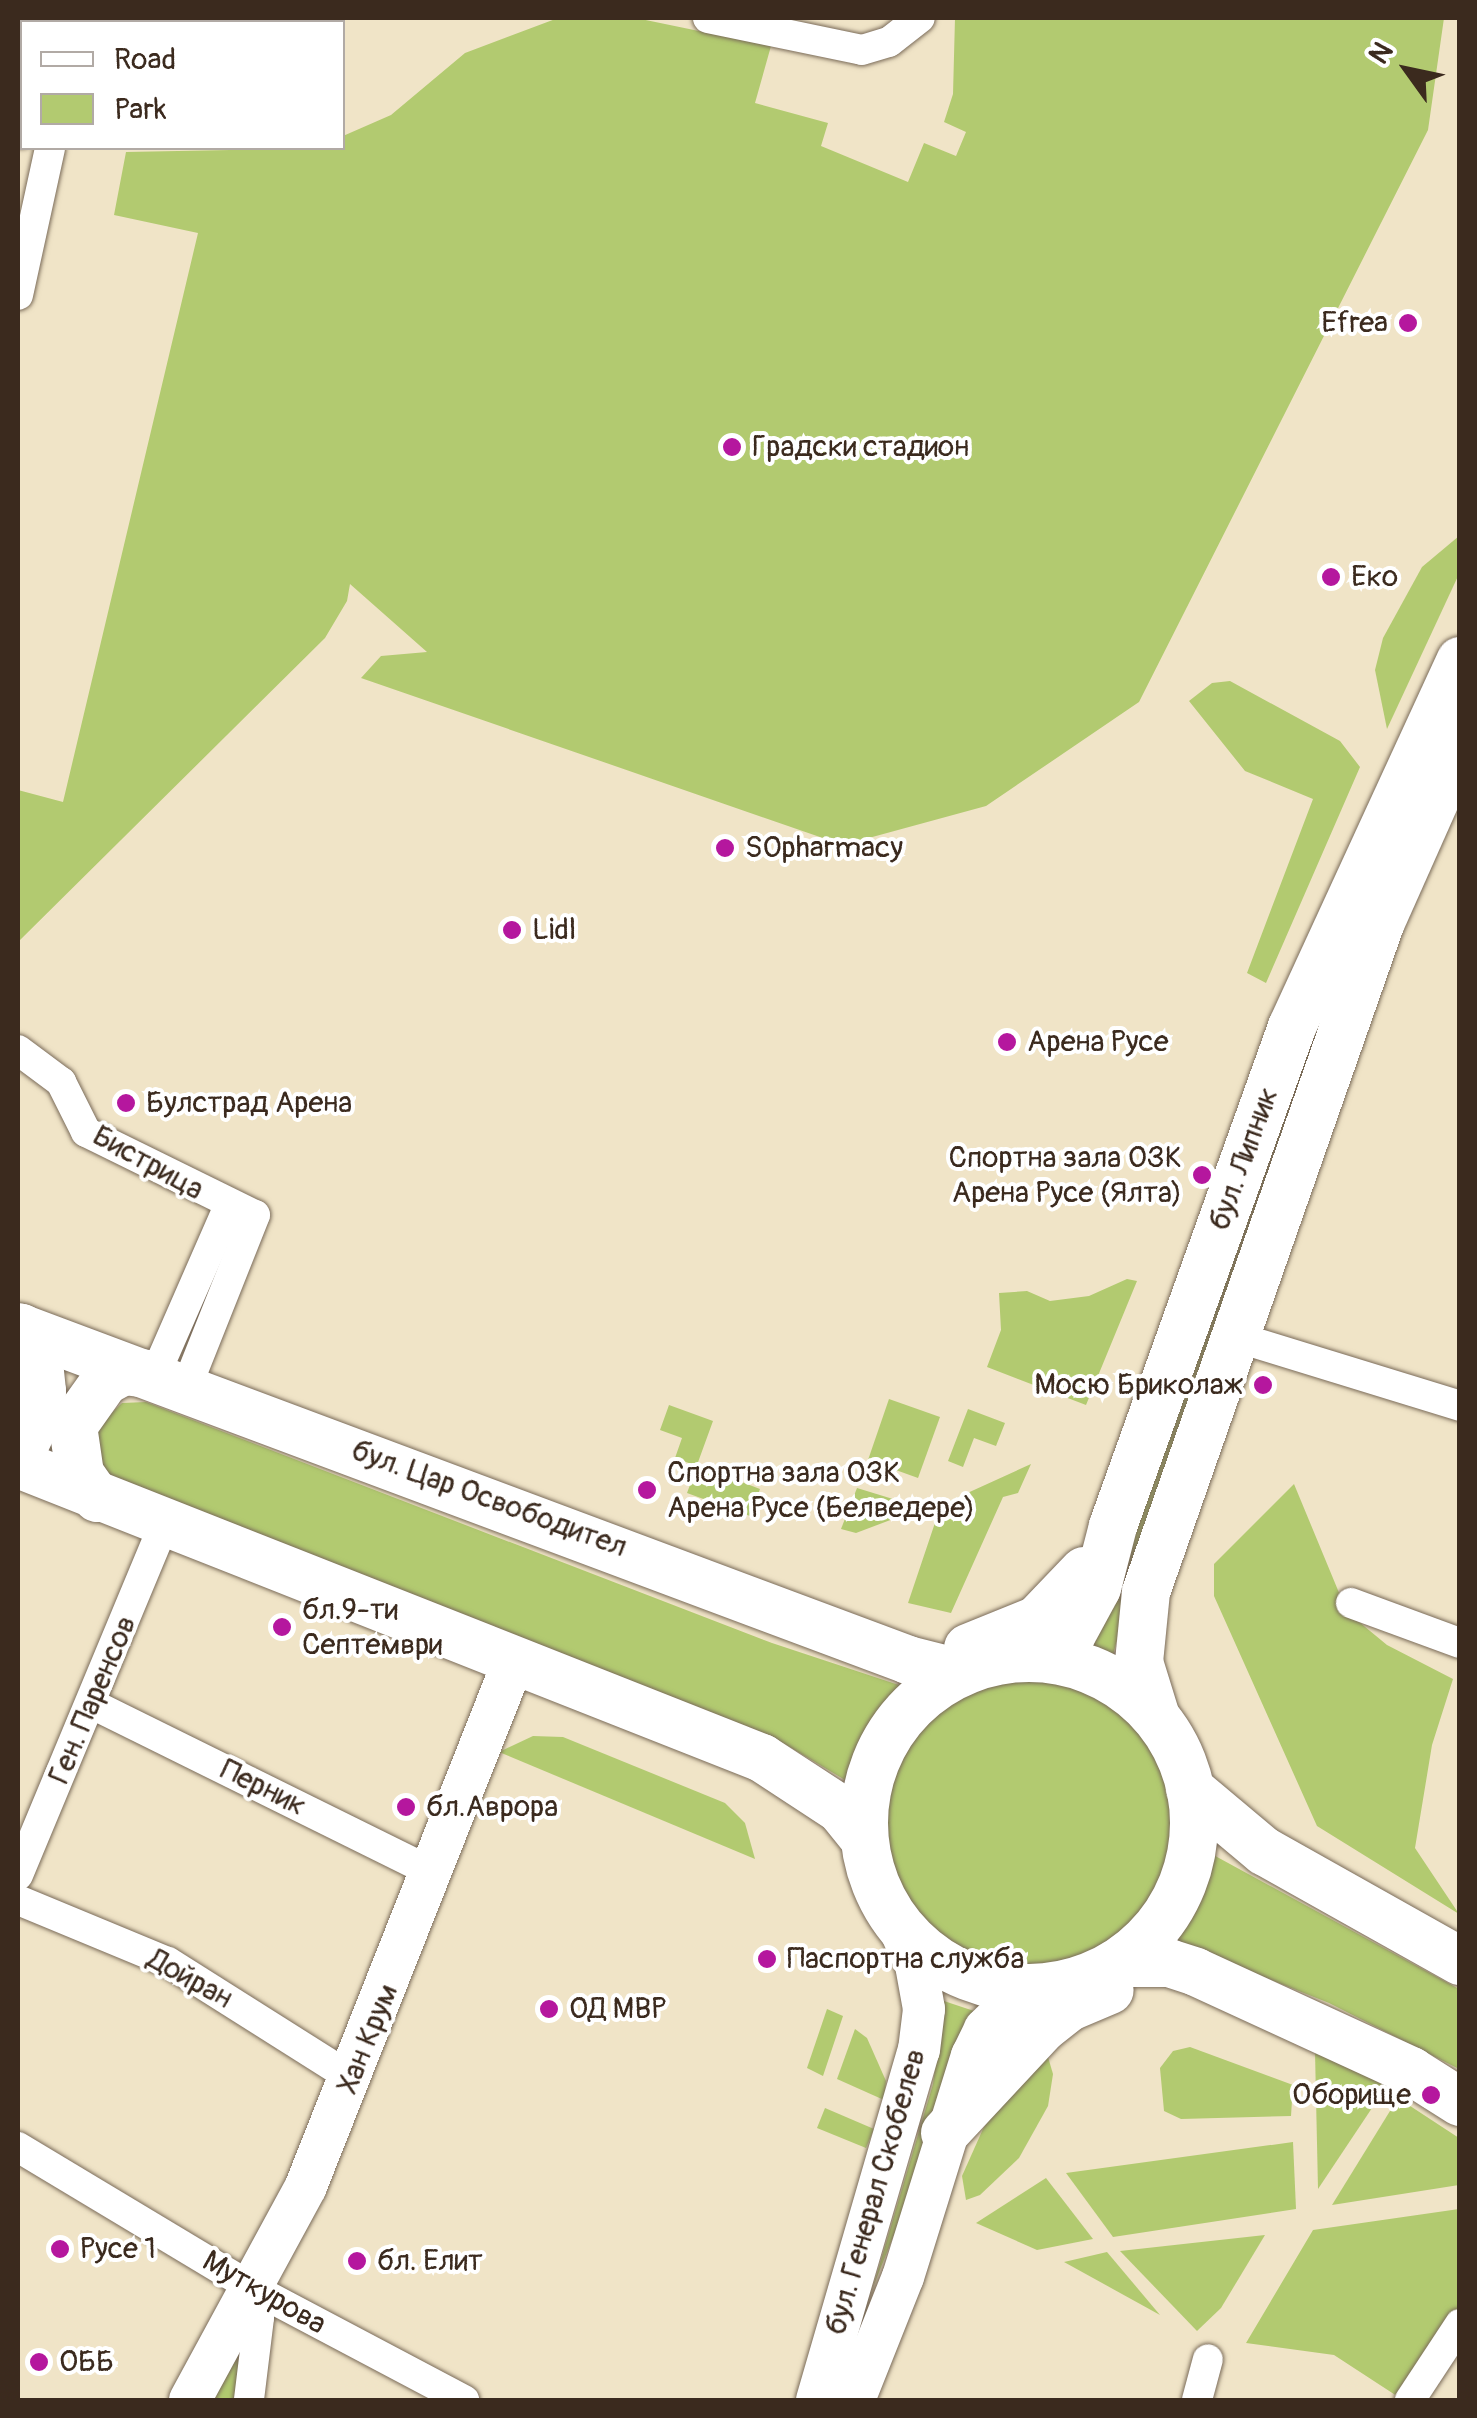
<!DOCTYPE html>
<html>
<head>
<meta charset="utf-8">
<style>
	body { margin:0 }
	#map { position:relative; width:1477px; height:2418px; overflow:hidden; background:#f0e4c7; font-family:Pangolin,sans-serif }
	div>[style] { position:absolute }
	.green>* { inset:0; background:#b2ca70 }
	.round { border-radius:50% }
	.roads { filter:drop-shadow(0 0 2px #7a6b59) drop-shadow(0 0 2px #7a6b59) }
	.minor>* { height:30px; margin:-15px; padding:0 15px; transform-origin:15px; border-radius:15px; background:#fff }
	.secondary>* { height:42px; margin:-21px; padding:0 21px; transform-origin:21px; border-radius:21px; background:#fff }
	.primary>* { height:48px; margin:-24px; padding:0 24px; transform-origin:24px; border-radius:24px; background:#fff }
	.primary>.ring { margin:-24px; padding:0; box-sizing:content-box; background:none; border:48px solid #fff; border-radius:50% }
	.dots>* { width:28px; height:28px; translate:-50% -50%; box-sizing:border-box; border:5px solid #fff; border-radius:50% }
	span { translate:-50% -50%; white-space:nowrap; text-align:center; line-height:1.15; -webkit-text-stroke:8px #fff; paint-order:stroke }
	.poi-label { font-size:30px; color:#3b2a1e }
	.right { translate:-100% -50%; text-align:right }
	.left { translate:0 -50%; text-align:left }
	.street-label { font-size:30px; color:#3b2a1e }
	.frame { position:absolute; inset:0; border:20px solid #3b2a1e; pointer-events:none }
	.legend { position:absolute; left:20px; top:20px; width:325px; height:130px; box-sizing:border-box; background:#fff; border:2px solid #b1aaa5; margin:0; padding:12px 18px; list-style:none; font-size:30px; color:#3b2a1e }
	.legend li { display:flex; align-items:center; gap:20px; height:50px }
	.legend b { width:50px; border:2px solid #b1aaa5 }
	.north { position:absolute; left:1357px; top:20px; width:100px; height:100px; -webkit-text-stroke:8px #fff; paint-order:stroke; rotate:303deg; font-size:28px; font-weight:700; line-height:40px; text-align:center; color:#3b2a1e }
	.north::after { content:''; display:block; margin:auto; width:35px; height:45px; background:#3b2a1e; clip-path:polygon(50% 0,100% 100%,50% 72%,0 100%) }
</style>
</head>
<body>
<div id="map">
	<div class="green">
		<i style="clip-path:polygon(558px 18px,636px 18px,771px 46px,755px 103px,828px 123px,821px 146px,908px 182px,924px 143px,956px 156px,966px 132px,944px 122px,953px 94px,955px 18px,1444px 18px,1428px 130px,1139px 702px,986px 806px,843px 845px,361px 678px,381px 656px,427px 652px,350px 584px,347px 601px,325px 638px,18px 942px,18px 790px,63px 802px,198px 233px,114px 215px,126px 152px,342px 148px,343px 136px,391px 115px,465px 53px)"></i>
		<i style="clip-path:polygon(1459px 536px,1459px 574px,1387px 729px,1375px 670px,1383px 638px,1422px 567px)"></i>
		<i style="clip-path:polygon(1230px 681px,1340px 741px,1360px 767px,1266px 983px,1247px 973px,1313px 799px,1245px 771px,1189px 701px,1212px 683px)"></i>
		<i style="clip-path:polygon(1310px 1033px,1320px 1037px,1141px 1545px,1110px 1667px,1081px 1655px)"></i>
		<i style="clip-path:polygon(1127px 1279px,1137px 1281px,1086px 1405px,987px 1367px,1001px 1330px,999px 1293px,1027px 1291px,1050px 1301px,1089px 1296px)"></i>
		<i style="clip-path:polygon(889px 1399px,940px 1417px,918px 1478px,868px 1460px)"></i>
		<i style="clip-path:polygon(146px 1402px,772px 1643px,911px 1689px,882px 1712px,855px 1754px,850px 1783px,773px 1737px,111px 1480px,98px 1466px,98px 1426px,122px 1403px)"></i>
		<i style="clip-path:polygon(669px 1405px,713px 1421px,697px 1465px,760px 1489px,750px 1516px,687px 1493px,697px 1466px,675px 1458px,682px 1438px,660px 1430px)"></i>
		<i style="clip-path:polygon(968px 1409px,1005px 1423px,996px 1446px,974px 1438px,963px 1467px,948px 1461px)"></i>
		<i style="clip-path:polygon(1031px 1464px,1018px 1493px,1003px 1497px,951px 1613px,908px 1603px,941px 1505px)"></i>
		<i style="clip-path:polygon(1294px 1484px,1347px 1612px,1387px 1645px,1453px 1679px,1432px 1745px,1415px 1848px,1459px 1914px,1317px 1826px,1214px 1596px,1214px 1564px)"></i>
		<i style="clip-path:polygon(857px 1488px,906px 1503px,901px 1516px,856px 1533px,841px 1529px)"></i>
		<i class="round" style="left:885px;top:1679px;width:286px;height:286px"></i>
		<i style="clip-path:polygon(533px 1736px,563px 1737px,725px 1803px,745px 1823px,755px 1859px,499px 1752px)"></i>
		<i style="clip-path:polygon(1197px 1846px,1459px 1989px,1459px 2069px,1329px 2003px,1231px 1964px,1156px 1949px,1190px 1896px)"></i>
		<i style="clip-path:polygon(935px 1998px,983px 2014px,873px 2287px,933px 2084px,942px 2016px)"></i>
		<i style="clip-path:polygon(827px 2009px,843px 2016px,823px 2076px,807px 2068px)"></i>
		<i style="clip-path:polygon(855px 2029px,867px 2038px,886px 2081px,884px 2100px,837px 2079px)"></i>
		<i style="clip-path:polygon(1190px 2047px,1293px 2085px,1291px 2116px,1181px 2119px,1164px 2111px,1160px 2068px,1173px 2051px)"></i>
		<i style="clip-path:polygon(1315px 2052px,1332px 2054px,1386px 2087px,1318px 2189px)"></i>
		<i style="clip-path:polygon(1048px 2057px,1053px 2074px,1048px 2106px,1019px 2158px,980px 2195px,966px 2200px,962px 2176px,983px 2129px,1009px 2088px)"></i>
		<i style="clip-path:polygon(1398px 2098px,1459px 2138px,1459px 2185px,1332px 2205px)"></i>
		<i style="clip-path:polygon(825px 2108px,874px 2129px,866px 2148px,817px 2128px)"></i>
		<i style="clip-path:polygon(1293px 2142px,1296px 2209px,1113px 2237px,1066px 2173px)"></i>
		<i style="clip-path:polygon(1046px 2178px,1093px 2239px,1037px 2250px,976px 2223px)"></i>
		<i style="clip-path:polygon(1459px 2209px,1459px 2324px,1403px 2400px,1334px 2355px,1246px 2343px,1313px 2230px)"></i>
		<i style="clip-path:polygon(1265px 2235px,1221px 2308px,1197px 2331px,1120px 2251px)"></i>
		<i style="clip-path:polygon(1107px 2252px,1160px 2315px,1064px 2262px)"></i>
		<i style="clip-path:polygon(254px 2289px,244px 2400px,190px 2400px)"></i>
	</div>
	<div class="roads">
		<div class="minor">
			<i style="left:708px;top:18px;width:157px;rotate:11.7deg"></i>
			<i style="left:862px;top:50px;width:28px;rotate:-17deg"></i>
			<i style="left:889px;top:42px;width:39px;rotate:-38deg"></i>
			<i style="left:18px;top:133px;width:4px"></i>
			<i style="left:18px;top:295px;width:150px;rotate:-77.7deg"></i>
			<i style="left:18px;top:1050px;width:54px;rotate:36.7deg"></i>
			<i style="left:61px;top:1082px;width:56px;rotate:63.4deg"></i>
			<i style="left:86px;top:1132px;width:188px;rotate:26.2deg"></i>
			<i style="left:255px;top:1215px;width:184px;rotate:111.7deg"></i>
			<i style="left:1233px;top:1336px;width:238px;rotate:17.1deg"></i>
			<i style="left:155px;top:1375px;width:184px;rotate:-66.4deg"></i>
			<i style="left:1351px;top:1603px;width:116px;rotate:20.2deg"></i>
			<i style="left:94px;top:1705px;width:377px;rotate:26.3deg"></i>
			<i style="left:18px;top:1875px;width:380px;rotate:-67.4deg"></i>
			<i style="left:18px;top:1900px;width:162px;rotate:22.5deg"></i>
			<i style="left:168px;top:1962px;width:219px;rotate:32.3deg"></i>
			<i style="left:18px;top:2147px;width:275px;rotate:31deg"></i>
			<i style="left:254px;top:2289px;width:238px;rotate:27.9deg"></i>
			<i style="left:248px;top:2300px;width:21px;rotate:59deg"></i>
			<i style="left:259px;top:2318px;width:83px;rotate:97deg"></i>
			<i style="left:1197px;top:2400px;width:42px;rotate:-75deg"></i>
			<i style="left:1410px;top:2400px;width:91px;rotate:-56.7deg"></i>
		</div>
		<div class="secondary">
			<i style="left:190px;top:2400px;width:243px;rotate:-61.5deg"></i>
			<i style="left:306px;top:2186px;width:562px;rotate:-68.41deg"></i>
			<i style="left:817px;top:2400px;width:365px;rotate:-73.8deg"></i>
			<i style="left:919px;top:2050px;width:41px;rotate:-83deg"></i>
			<i style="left:924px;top:2009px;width:45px;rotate:-100.3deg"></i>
			<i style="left:916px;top:1965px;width:42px;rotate:-114.1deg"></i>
			<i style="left:854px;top:2400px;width:132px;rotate:-68.3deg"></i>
			<i style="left:903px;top:2277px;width:232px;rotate:-72.7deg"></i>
			<i style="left:972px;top:2056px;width:30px;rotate:-64deg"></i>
			<i style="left:985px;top:2029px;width:57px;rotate:-44.3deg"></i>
		</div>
		<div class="primary">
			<i style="left:18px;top:1327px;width:950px;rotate:20.51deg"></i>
			<i style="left:908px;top:1660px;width:53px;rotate:14.3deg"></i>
			<i style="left:18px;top:1459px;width:54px;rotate:-64.9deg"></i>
			<i style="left:41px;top:1410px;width:19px;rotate:-87deg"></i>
			<i style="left:42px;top:1391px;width:28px;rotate:-96deg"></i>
			<i style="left:39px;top:1363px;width:39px;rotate:-116deg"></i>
			<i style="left:18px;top:1464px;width:800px;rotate:21.56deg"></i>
			<i style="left:762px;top:1758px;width:93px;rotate:33.2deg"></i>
			<i style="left:840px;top:1809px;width:36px;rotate:51deg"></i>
			<i style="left:97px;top:1498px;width:29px;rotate:-125deg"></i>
			<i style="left:80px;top:1474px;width:49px;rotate:-98.3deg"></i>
			<i style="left:73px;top:1426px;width:55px;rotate:-54.6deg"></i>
			<i style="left:105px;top:1381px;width:21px;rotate:-28deg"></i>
			<i style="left:124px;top:1371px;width:31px;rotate:7deg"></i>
			<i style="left:968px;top:1648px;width:74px;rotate:-22.1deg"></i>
			<i style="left:1037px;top:1620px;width:68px;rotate:-46.2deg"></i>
			<i style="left:1044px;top:1658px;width:37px;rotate:-41deg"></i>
			<i style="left:1072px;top:1634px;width:52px;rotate:-61.5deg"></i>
			<i style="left:1097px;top:1588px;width:64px;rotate:-75.5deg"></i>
			<i style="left:1113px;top:1526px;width:530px;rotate:-70.27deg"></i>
			<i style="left:1292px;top:1027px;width:403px;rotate:-65.3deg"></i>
			<i class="ring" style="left:864px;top:1658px;width:282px;height:282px"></i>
			<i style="left:1156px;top:1717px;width:58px;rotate:-107.2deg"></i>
			<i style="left:1139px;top:1662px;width:70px;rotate:-84.3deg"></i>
			<i style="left:1146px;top:1592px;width:708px;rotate:-70.69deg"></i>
			<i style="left:1380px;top:924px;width:197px;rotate:-66deg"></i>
			<i style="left:1190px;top:1789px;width:97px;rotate:40deg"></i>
			<i style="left:1264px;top:1851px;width:225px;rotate:29.3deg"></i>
			<i style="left:1117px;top:1963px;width:52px"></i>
			<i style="left:1169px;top:1963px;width:28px;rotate:18deg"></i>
			<i style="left:1196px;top:1972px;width:237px;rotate:24.7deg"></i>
			<i style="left:1411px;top:2071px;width:58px;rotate:32.3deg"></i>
			<i style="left:945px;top:2133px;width:145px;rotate:-47deg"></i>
			<i style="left:1044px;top:2027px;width:33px;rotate:-38deg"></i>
			<i style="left:1070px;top:2007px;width:43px;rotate:-23deg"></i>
		</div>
	</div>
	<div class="dots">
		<i style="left:1408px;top:323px;background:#b5179e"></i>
		<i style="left:732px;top:447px;background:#b5179e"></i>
		<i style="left:1331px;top:577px;background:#b5179e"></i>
		<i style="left:725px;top:848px;background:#b5179e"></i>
		<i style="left:512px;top:930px;background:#b5179e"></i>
		<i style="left:1007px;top:1042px;background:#b5179e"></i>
		<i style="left:126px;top:1103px;background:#b5179e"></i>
		<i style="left:1202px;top:1175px;background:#b5179e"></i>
		<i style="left:1263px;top:1385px;background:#b5179e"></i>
		<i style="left:647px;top:1490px;background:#b5179e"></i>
		<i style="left:282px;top:1627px;background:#b5179e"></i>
		<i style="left:406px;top:1807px;background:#b5179e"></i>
		<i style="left:767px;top:1959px;background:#b5179e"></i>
		<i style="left:549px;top:2009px;background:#b5179e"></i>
		<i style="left:1431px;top:2095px;background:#b5179e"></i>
		<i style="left:60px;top:2249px;background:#b5179e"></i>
		<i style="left:357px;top:2261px;background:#b5179e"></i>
		<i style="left:39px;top:2362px;background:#b5179e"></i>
	</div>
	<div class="poi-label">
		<span class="right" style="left:1388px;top:323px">Efrea</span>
		<span class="left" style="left:752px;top:447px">Градски стадион</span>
		<span class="left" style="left:1351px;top:577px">Еко</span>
		<span class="left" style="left:745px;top:848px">SOpharmacy</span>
		<span class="left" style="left:532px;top:930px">Lidl</span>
		<span class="left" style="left:1027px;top:1042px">Арена Русе</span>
		<span class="left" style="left:146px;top:1103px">Булстрад Арена</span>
		<span class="right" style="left:1182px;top:1175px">Спортна зала ОЗК<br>Арена Русе (Ялта)</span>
		<span class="right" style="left:1243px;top:1385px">Мосю Бриколаж</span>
		<span class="left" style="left:667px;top:1490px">Спортна зала ОЗК<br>Арена Русе (Белведере)</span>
		<span class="left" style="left:302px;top:1627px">бл.9-ти<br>Септември</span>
		<span class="left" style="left:426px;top:1807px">бл.Аврора</span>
		<span class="left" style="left:787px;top:1959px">Паспортна служба</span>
		<span class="left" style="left:569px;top:2009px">ОД МВР</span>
		<span class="right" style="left:1411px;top:2095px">Оборище</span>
		<span class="left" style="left:80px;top:2249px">Русе 1</span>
		<span class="left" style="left:377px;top:2261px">бл. Елит</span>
		<span class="left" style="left:59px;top:2362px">ОББ</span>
	</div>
	<div class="street-label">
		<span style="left:1244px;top:1159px;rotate:-70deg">бул. Липник</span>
		<span style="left:148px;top:1163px;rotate:29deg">Бистрица</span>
		<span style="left:489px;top:1499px;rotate:20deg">бул. Цар Освободител</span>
		<span style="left:93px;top:1700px;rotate:-67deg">Ген. Паренсов</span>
		<span style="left:263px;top:1788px;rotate:26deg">Перник</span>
		<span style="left:190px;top:1979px;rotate:29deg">Дойран</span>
		<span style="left:368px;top:2039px;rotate:-68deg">Хан Крум</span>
		<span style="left:876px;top:2192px;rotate:-74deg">бул. Генерал Скобелев</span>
		<span style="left:264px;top:2293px;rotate:30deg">Муткурова</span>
	</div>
	<div class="frame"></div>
	<ul class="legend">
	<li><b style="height:12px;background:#fff"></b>Road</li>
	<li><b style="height:28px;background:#b2ca70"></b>Park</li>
	</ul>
	<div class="north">N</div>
</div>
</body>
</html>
